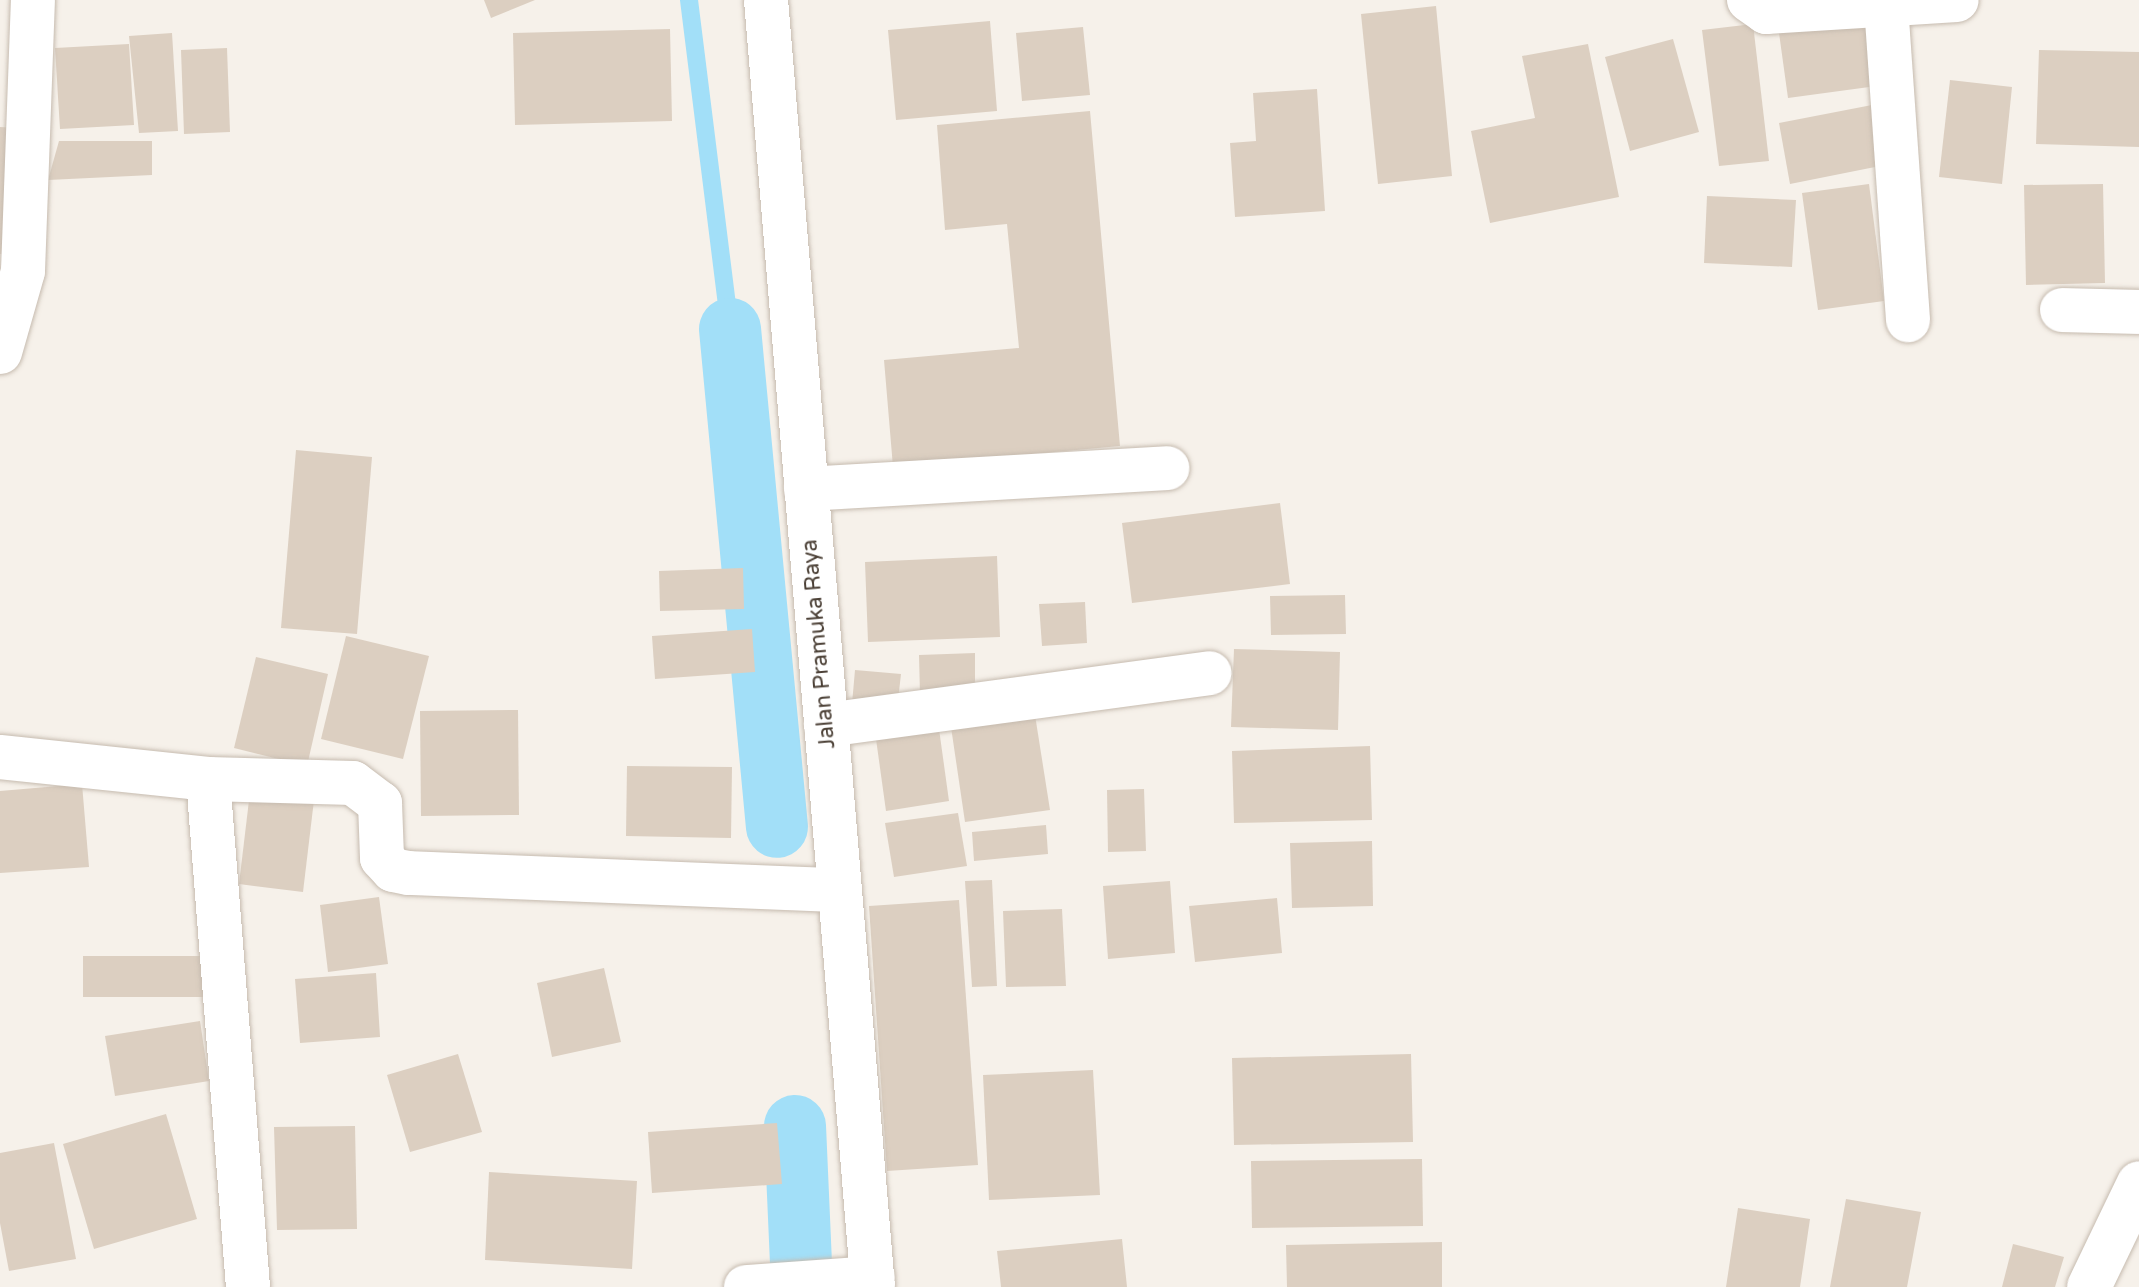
<!DOCTYPE html>
<html>
<head>
<meta charset="utf-8">
<style>
	body { margin:0 }
	#map { position:relative; width:2139px; height:1287px; overflow:hidden; background:#f6f1ea; font-family:"Varela Round",sans-serif }
	div>[style] { position:absolute }
	.stream>* { height:18px; margin:-9px; padding:0 9px; transform-origin:9px; border-radius:9px; background:#a2dff8 }
	.canal>* { height:62px; margin:-31px; padding:0 31px; transform-origin:31px; border-radius:31px; background:#a2dff8 }
	.building>* { inset:0; background:#dccfc1 }
	.roads { filter:drop-shadow(0 0 2px #c6bbaf) drop-shadow(0 0 2px #c6bbaf) }
	.minor>* { height:44px; margin:-22px; padding:0 22px; transform-origin:22px; border-radius:22px; background:#fff }
	.tertiary>* { height:44px; margin:-22px; padding:0 22px; transform-origin:22px; border-radius:22px; background:#fff }
	span { translate:-50% -50%; white-space:nowrap; text-align:center; line-height:1.15; -webkit-text-stroke:7px #fff; paint-order:stroke }
	.street-label { font-size:22px; color:#4c4137 }
</style>
</head>
<body>
<div id="map">
	<div class="stream">
		<i style="left:689px;top:0;width:332px;rotate:82.9deg"></i>
	</div>
	<div class="canal">
		<i style="left:730px;top:329px;width:500px;rotate:84.61deg"></i>
		<i style="left:795px;top:1126px;width:161px;rotate:87.5deg"></i>
	</div>
	<div class="building">
		<i style="clip-path:polygon(484px 0,535px 0,491px 18px)"></i>
		<i style="clip-path:polygon(1436px 6px,1452px 176px,1378px 184px,1361px 14px)"></i>
		<i style="clip-path:polygon(1875px 20px,1884px 85px,1788px 98px,1779px 33px)"></i>
		<i style="clip-path:polygon(990px 21px,997px 111px,896px 120px,888px 30px)"></i>
		<i style="clip-path:polygon(1753px 24px,1769px 161px,1719px 166px,1702px 30px)"></i>
		<i style="clip-path:polygon(1083px 27px,1090px 95px,1022px 101px,1016px 33px)"></i>
		<i style="clip-path:polygon(670px 29px,672px 121px,515px 125px,513px 33px)"></i>
		<i style="clip-path:polygon(172px 33px,178px 131px,139px 133px,129px 36px)"></i>
		<i style="clip-path:polygon(1673px 39px,1699px 132px,1630px 151px,1605px 57px)"></i>
		<i style="clip-path:polygon(129px 44px,134px 125px,60px 129px,55px 48px)"></i>
		<i style="clip-path:polygon(1588px 44px,1619px 197px,1490px 223px,1471px 131px,1535px 118px,1522px 56px)"></i>
		<i style="clip-path:polygon(227px 48px,230px 132px,184px 134px,181px 50px)"></i>
		<i style="clip-path:polygon(2039px 50px,2139px 52px,2139px 147px,2036px 144px)"></i>
		<i style="clip-path:polygon(1950px 80px,2012px 87px,2002px 184px,1939px 177px)"></i>
		<i style="clip-path:polygon(1317px 89px,1325px 211px,1235px 217px,1230px 143px,1256px 141px,1253px 93px)"></i>
		<i style="clip-path:polygon(1872px 105px,1885px 165px,1790px 184px,1779px 123px)"></i>
		<i style="clip-path:polygon(1090px 111px,1120px 446px,893px 467px,884px 360px,1019px 348px,1007px 224px,945px 230px,937px 125px)"></i>
		<i style="clip-path:polygon(0 127px,17px 128px,11px 255px,0 254px)"></i>
		<i style="clip-path:polygon(59px 141px,152px 141px,152px 175px,48px 180px)"></i>
		<i style="clip-path:polygon(1869px 184px,1884px 301px,1818px 310px,1802px 193px)"></i>
		<i style="clip-path:polygon(2103px 184px,2105px 283px,2026px 285px,2024px 185px)"></i>
		<i style="clip-path:polygon(1707px 196px,1796px 200px,1792px 267px,1704px 263px)"></i>
		<i style="clip-path:polygon(296px 450px,372px 457px,357px 634px,281px 628px)"></i>
		<i style="clip-path:polygon(1280px 503px,1290px 584px,1132px 603px,1122px 523px)"></i>
		<i style="clip-path:polygon(997px 556px,1000px 637px,868px 642px,865px 562px)"></i>
		<i style="clip-path:polygon(743px 568px,744px 609px,660px 611px,659px 571px)"></i>
		<i style="clip-path:polygon(1345px 595px,1346px 634px,1271px 635px,1270px 596px)"></i>
		<i style="clip-path:polygon(1085px 602px,1087px 643px,1042px 646px,1039px 604px)"></i>
		<i style="clip-path:polygon(752px 629px,755px 672px,655px 679px,652px 636px)"></i>
		<i style="clip-path:polygon(346px 636px,429px 656px,403px 759px,321px 739px)"></i>
		<i style="clip-path:polygon(1234px 649px,1340px 652px,1338px 730px,1231px 727px)"></i>
		<i style="clip-path:polygon(975px 653px,975px 694px,920px 695px,919px 655px)"></i>
		<i style="clip-path:polygon(256px 657px,328px 674px,307px 766px,234px 748px)"></i>
		<i style="clip-path:polygon(855px 670px,901px 674px,897px 709px,852px 704px)"></i>
		<i style="clip-path:polygon(518px 710px,519px 815px,421px 816px,420px 711px)"></i>
		<i style="clip-path:polygon(1035px 715px,1050px 810px,965px 822px,951px 727px)"></i>
		<i style="clip-path:polygon(939px 729px,949px 801px,886px 811px,876px 739px)"></i>
		<i style="clip-path:polygon(1370px 746px,1372px 820px,1234px 823px,1232px 751px)"></i>
		<i style="clip-path:polygon(627px 766px,732px 767px,731px 838px,626px 836px)"></i>
		<i style="clip-path:polygon(82px 784px,89px 867px,0 873px,0 791px)"></i>
		<i style="clip-path:polygon(1144px 789px,1146px 851px,1108px 852px,1107px 790px)"></i>
		<i style="clip-path:polygon(250px 792px,314px 800px,303px 892px,239px 884px)"></i>
		<i style="clip-path:polygon(958px 813px,967px 866px,894px 877px,885px 823px)"></i>
		<i style="clip-path:polygon(1046px 825px,1048px 854px,974px 861px,972px 832px)"></i>
		<i style="clip-path:polygon(1372px 841px,1373px 906px,1292px 908px,1290px 843px)"></i>
		<i style="clip-path:polygon(992px 880px,997px 986px,972px 987px,965px 881px)"></i>
		<i style="clip-path:polygon(1170px 881px,1175px 953px,1108px 959px,1103px 886px)"></i>
		<i style="clip-path:polygon(379px 897px,388px 964px,328px 972px,320px 905px)"></i>
		<i style="clip-path:polygon(1277px 898px,1282px 953px,1195px 962px,1189px 906px)"></i>
		<i style="clip-path:polygon(959px 900px,978px 1165px,887px 1171px,869px 906px)"></i>
		<i style="clip-path:polygon(1062px 909px,1066px 986px,1006px 987px,1003px 911px)"></i>
		<i style="clip-path:polygon(83px 956px,210px 956px,210px 997px,83px 997px)"></i>
		<i style="clip-path:polygon(604px 968px,621px 1042px,552px 1057px,537px 983px)"></i>
		<i style="clip-path:polygon(376px 973px,380px 1037px,300px 1043px,295px 979px)"></i>
		<i style="clip-path:polygon(200px 1021px,209px 1081px,115px 1096px,105px 1036px)"></i>
		<i style="clip-path:polygon(458px 1054px,482px 1132px,410px 1152px,387px 1075px)"></i>
		<i style="clip-path:polygon(1411px 1054px,1413px 1142px,1234px 1145px,1232px 1058px)"></i>
		<i style="clip-path:polygon(1093px 1070px,1100px 1195px,989px 1200px,983px 1075px)"></i>
		<i style="clip-path:polygon(166px 1114px,197px 1219px,94px 1249px,63px 1144px)"></i>
		<i style="clip-path:polygon(777px 1123px,782px 1184px,652px 1193px,648px 1132px)"></i>
		<i style="clip-path:polygon(355px 1126px,357px 1229px,277px 1230px,274px 1127px)"></i>
		<i style="clip-path:polygon(54px 1143px,76px 1259px,9px 1271px,0 1223px,0 1153px)"></i>
		<i style="clip-path:polygon(1422px 1159px,1423px 1226px,1252px 1228px,1251px 1161px)"></i>
		<i style="clip-path:polygon(489px 1172px,637px 1181px,632px 1269px,485px 1260px)"></i>
		<i style="clip-path:polygon(1846px 1199px,1921px 1212px,1907px 1287px,1830px 1287px)"></i>
		<i style="clip-path:polygon(1738px 1208px,1810px 1219px,1800px 1287px,1726px 1287px)"></i>
		<i style="clip-path:polygon(1122px 1239px,1127px 1287px,1001px 1287px,997px 1251px)"></i>
		<i style="clip-path:polygon(1442px 1242px,1442px 1287px,1287px 1287px,1286px 1245px)"></i>
		<i style="clip-path:polygon(2013px 1244px,2064px 1257px,2055px 1287px,2002px 1287px)"></i>
	</div>
	<div class="roads">
		<div class="minor">
			<i style="left:1749px;top:0;width:21px;rotate:35deg"></i>
			<i style="left:1766px;top:12px;width:191px;rotate:-3.6deg"></i>
			<i style="left:1886px;top:5px;width:316px;rotate:86deg"></i>
			<i style="left:2062px;top:310px;width:77px;rotate:1.5deg"></i>
			<i style="left:0;top:352px;width:84px;rotate:-74.1deg"></i>
			<i style="left:23px;top:271px;width:271px;rotate:-87.9deg"></i>
			<i style="left:806px;top:489px;width:362px;rotate:-3.3deg"></i>
			<i style="left:826px;top:725px;width:387px;rotate:-7.7deg"></i>
			<i style="left:0;top:757px;width:209px;rotate:6deg"></i>
			<i style="left:208px;top:779px;width:145px;rotate:1.6deg"></i>
			<i style="left:353px;top:783px;width:34px;rotate:37deg"></i>
			<i style="left:380px;top:803px;width:55px;rotate:87.9deg"></i>
			<i style="left:382px;top:858px;width:16px;rotate:47deg"></i>
			<i style="left:393px;top:870px;width:16px;rotate:11deg"></i>
			<i style="left:409px;top:873px;width:430px;rotate:2.3deg"></i>
			<i style="left:208px;top:779px;width:510px;rotate:85.5deg"></i>
			<i style="left:746px;top:1287px;width:127px;rotate:-4.1deg"></i>
			<i style="left:2089px;top:1287px;width:115px;rotate:-64.3deg"></i>
		</div>
		<div class="tertiary">
			<i style="left:766px;top:0;width:1291px;rotate:85.25deg"></i>
		</div>
	</div>
	<div class="street-label">
		<span style="left:819px;top:644px;rotate:-95deg">Jalan Pramuka Raya</span>
	</div>
</div>
</body>
</html>
